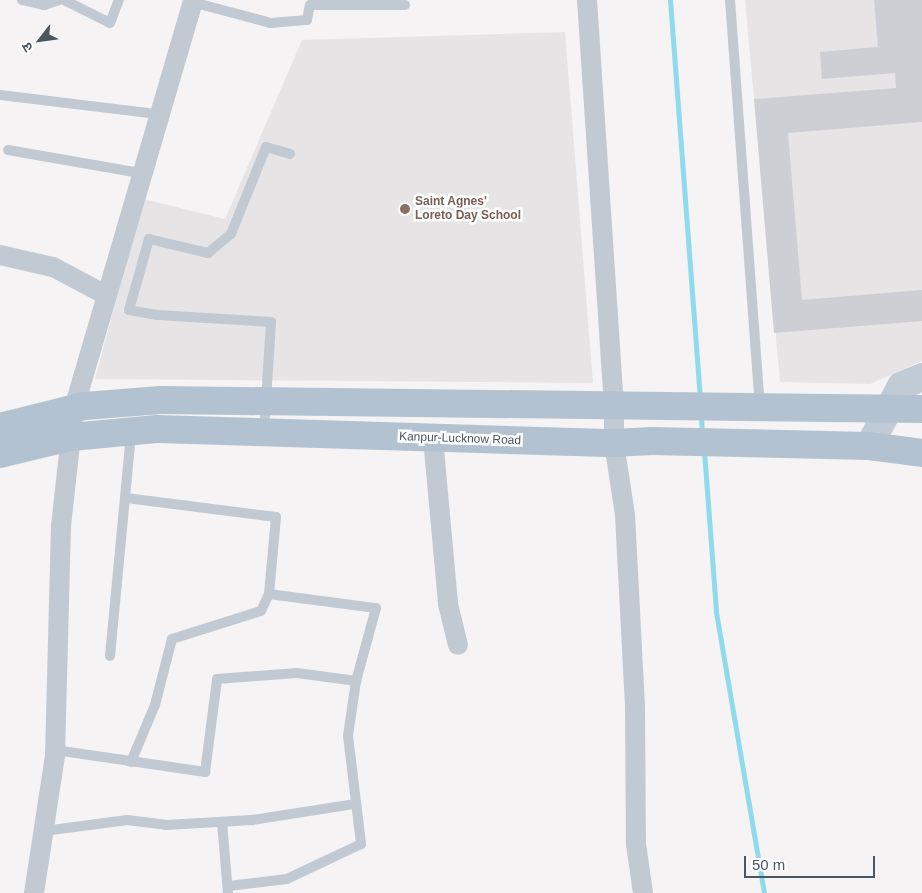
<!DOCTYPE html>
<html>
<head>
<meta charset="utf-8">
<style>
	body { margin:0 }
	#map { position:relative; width:922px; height:893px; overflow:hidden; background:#f5f3f3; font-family:Helvetica,"Noto Sans Devanagari",sans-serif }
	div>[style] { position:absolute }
	.education>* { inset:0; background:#e6e4e5 }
	.stream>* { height:5px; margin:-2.5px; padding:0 2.5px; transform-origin:2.5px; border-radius:2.5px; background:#90daee }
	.building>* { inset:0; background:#cdcfd5 }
	.service>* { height:10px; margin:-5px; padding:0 5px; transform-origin:5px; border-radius:5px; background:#c1cad2 }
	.minor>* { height:20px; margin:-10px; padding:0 10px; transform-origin:10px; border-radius:10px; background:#c1cad2 }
	.secondary>* { height:28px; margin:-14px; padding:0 14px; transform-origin:14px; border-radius:14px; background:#c1cbd6 }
	.primary>* { height:28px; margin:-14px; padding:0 14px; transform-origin:14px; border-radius:14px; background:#b3c2d1 }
	.dots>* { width:14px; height:14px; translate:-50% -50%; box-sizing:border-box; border:2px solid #fff; border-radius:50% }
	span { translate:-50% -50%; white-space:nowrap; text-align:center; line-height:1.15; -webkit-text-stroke:5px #fff; paint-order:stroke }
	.education-label { font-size:12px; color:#785e54; font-weight:700 }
	.left { translate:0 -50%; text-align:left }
	.street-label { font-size:12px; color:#4a5661 }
	.north { position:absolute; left:15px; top:15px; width:50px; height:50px; -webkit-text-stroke:4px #fff; paint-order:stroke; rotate:240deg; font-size:14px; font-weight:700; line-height:20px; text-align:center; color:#4a5661 }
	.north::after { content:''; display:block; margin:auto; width:18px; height:22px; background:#4a5661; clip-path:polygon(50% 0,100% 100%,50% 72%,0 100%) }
	.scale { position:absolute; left:744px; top:856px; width:131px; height:22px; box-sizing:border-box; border:2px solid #4a5661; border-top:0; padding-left:6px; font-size:15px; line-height:18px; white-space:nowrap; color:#4a5661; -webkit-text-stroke:4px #fff; paint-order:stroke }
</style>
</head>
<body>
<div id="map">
	<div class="education">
		<i style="clip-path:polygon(745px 0,922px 0,922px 361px,870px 384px,780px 382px)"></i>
		<i style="clip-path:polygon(565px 32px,593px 383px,95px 379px,143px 199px,225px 219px,302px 40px)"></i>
	</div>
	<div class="stream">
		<i style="left:670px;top:0;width:398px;rotate:85.7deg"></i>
		<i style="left:701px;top:416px;width:19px;rotate:87deg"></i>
		<i style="left:704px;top:451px;width:161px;rotate:85.7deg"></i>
		<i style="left:716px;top:612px;width:285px;rotate:80.3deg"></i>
	</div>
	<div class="building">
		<i style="clip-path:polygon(874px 0,922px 0,922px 122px,788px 133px,802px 300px,922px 290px,922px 321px,774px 333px,754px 99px,896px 88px,895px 73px,822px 79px,820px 52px,878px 47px)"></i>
	</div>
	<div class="service">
		<i style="left:22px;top:0;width:23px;rotate:13deg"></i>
		<i style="left:44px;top:5px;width:16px;rotate:-18deg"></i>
		<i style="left:64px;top:0;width:51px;rotate:26.6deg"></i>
		<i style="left:110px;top:23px;width:25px;rotate:-69deg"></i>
		<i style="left:730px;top:0;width:406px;rotate:85.8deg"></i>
		<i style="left:192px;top:2px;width:82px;rotate:14.9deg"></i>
		<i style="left:271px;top:23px;width:36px;rotate:-5deg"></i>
		<i style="left:307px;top:20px;width:15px;rotate:-79deg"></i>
		<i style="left:310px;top:5px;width:95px"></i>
		<i style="left:0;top:95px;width:159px;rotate:6.9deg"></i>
		<i style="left:8px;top:150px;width:134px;rotate:9.9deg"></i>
		<i style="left:264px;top:431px;width:109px;rotate:-86.3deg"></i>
		<i style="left:271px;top:322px;width:114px;rotate:-176.5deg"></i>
		<i style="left:157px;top:315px;width:28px;rotate:-170deg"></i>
		<i style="left:129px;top:310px;width:74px;rotate:-74.3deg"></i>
		<i style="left:149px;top:239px;width:61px;rotate:13.3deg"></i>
		<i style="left:208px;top:253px;width:30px;rotate:-40deg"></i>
		<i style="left:231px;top:234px;width:94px;rotate:-68.1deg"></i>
		<i style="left:266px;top:147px;width:25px;rotate:16deg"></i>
		<i style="left:126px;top:498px;width:151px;rotate:7.2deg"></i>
		<i style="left:276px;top:517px;width:77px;rotate:95.2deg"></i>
		<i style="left:269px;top:594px;width:108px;rotate:7.5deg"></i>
		<i style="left:376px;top:608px;width:76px;rotate:105.3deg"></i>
		<i style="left:356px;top:681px;width:56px;rotate:98.3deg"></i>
		<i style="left:348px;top:736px;width:109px;rotate:83.1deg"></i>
		<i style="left:361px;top:844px;width:82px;rotate:154.7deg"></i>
		<i style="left:287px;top:879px;width:59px;rotate:173.2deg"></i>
		<i style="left:110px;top:656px;width:224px;rotate:-84.6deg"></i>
		<i style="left:55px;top:750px;width:152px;rotate:8.3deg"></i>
		<i style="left:205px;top:772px;width:94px;rotate:-82.6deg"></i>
		<i style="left:217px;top:679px;width:80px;rotate:-4.3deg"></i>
		<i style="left:297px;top:673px;width:60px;rotate:7.7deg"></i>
		<i style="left:131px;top:762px;width:62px;rotate:-67.2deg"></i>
		<i style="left:155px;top:705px;width:68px;rotate:-75.6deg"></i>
		<i style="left:172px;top:639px;width:93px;rotate:-17.5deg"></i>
		<i style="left:261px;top:611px;width:19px;rotate:-65deg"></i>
		<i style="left:222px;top:822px;width:71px;rotate:85.2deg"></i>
		<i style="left:44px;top:831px;width:84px;rotate:-7.5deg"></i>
		<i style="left:127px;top:820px;width:39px;rotate:7deg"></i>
		<i style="left:166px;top:825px;width:86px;rotate:-3.3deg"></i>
		<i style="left:252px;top:820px;width:103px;rotate:-8.9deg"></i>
	</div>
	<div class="minor">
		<i style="left:587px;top:0;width:406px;rotate:86.2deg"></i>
		<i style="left:614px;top:405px;width:38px;rotate:90deg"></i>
		<i style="left:614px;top:443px;width:73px;rotate:81.3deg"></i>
		<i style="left:625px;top:515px;width:193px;rotate:87deg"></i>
		<i style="left:635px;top:708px;width:136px;rotate:89.6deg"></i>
		<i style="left:636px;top:844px;width:49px;rotate:81.9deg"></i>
		<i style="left:0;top:255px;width:54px;rotate:12.8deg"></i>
		<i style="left:53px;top:267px;width:60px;rotate:27.8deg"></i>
		<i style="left:433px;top:438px;width:167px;rotate:84.8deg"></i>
		<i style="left:448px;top:604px;width:42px;rotate:76.3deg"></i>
		<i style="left:34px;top:893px;width:140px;rotate:-81.3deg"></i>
		<i style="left:55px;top:755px;width:229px;rotate:-88.5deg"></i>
		<i style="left:61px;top:526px;width:119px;rotate:-83.7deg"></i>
		<i style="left:74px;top:408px;width:425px;rotate:-73.7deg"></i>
	</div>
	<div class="secondary">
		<i style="left:869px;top:446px;width:68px;rotate:-61.9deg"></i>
		<i style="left:901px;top:386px;width:23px;rotate:-23deg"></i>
	</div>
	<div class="primary">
		<i style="left:0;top:427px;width:87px;rotate:-14deg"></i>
		<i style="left:84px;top:406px;width:77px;rotate:-4.5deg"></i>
		<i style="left:161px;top:400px;width:761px;rotate:0.68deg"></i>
		<i style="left:0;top:454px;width:73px;rotate:-13.5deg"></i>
		<i style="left:71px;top:437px;width:86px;rotate:-5.3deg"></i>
		<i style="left:157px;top:429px;width:457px;rotate:1.8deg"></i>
		<i style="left:614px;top:443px;width:38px;rotate:-3deg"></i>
		<i style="left:652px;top:441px;width:217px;rotate:1.3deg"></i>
		<i style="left:869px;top:446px;width:53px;rotate:7.5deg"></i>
	</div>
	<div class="dots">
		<i style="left:405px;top:209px;background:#8d6e63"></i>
	</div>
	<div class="education-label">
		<span class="left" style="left:415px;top:209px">Saint Agnes'<br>Loreto Day School</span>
	</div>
	<div class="street-label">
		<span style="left:460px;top:439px;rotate:2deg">Kanpur-Lucknow Road</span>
	</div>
	<div class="north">उ</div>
	<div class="scale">50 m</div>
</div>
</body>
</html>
